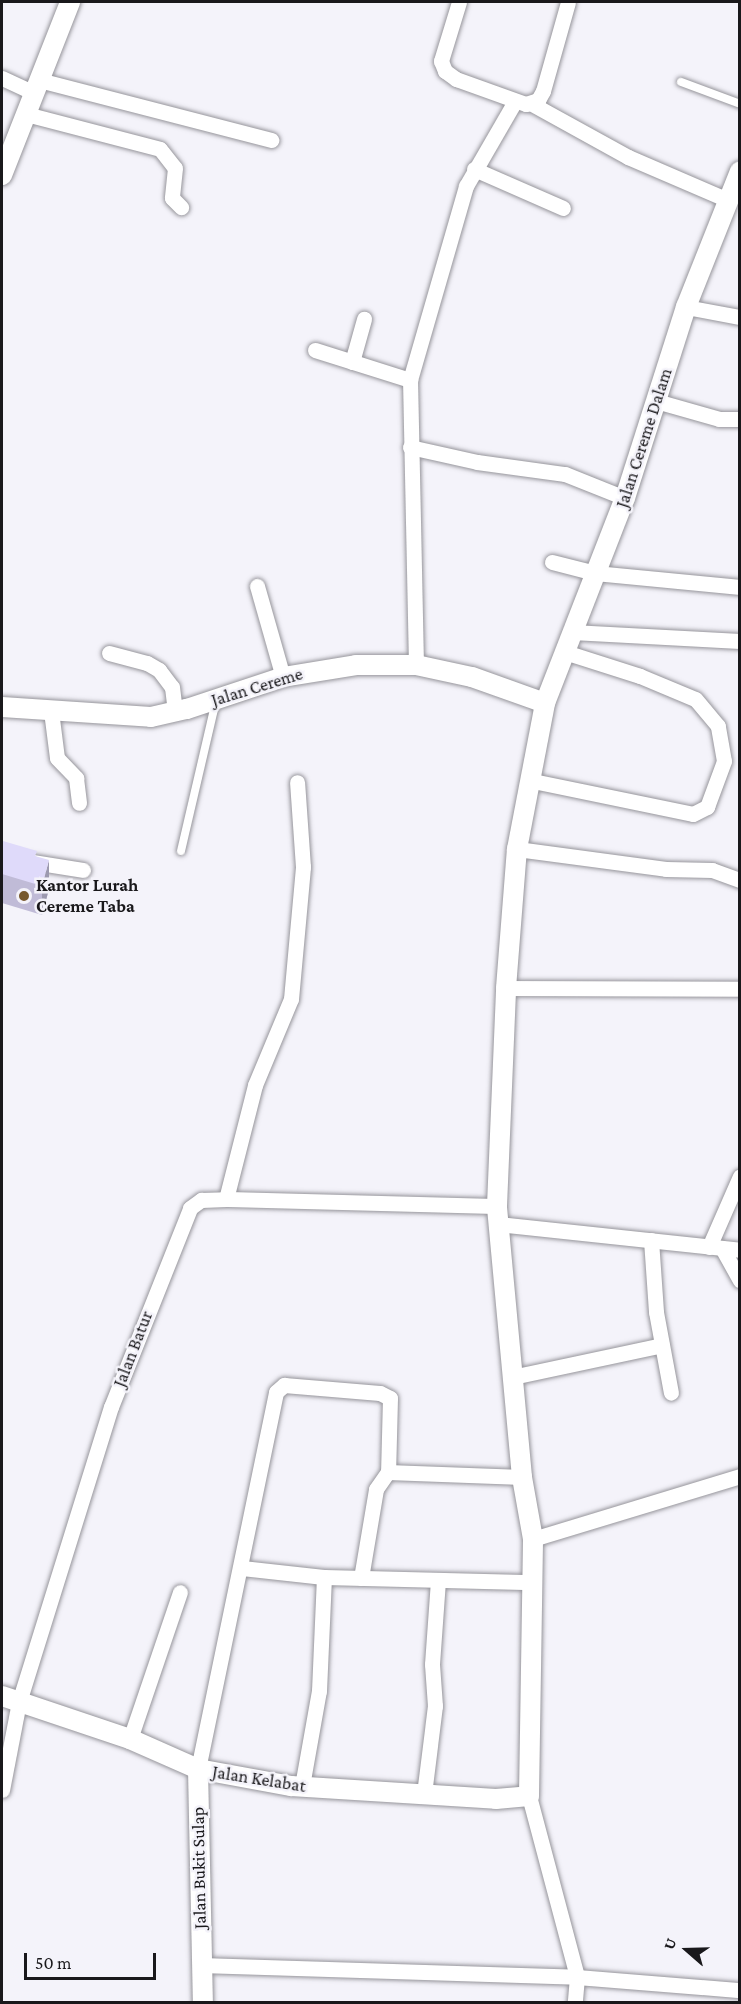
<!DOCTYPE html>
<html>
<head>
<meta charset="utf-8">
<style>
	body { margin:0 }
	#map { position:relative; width:741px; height:2004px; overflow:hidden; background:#f4f3fa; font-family:"Crimson Pro",serif }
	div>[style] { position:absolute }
	.roads { filter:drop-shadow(0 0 2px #96959b) drop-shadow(0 0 2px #96959b) }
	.service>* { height:8px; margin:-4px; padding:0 4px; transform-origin:4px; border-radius:4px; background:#fff }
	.minor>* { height:15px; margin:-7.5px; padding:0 7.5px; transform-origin:7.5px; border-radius:7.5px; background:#fff }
	.tertiary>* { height:20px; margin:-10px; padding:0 10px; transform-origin:10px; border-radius:10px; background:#fff }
	.wall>* { inset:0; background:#c0bbd7 }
	.shaded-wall>* { inset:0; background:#9c99af }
	.building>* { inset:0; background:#dfdafa }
	.dots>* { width:16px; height:16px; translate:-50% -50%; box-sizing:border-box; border:3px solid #f4f3fa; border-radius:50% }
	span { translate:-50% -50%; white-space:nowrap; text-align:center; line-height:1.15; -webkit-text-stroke:5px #f4f3fa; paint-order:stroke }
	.street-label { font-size:18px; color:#19181b }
	.poi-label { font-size:18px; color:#19181b; font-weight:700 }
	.left { translate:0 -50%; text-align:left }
	.frame { position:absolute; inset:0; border:3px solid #19181b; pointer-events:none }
	.north { position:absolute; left:657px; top:1920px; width:60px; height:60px; -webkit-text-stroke:4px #f4f3fa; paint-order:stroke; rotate:290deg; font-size:16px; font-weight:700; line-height:24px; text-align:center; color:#19181b }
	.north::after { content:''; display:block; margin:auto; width:21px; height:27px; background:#19181b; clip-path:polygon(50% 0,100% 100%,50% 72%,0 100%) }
	.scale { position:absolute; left:24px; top:1953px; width:132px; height:27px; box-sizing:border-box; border:3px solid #19181b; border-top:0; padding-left:8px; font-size:18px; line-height:21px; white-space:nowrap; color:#19181b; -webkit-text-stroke:4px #f4f3fa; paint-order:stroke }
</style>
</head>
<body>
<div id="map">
	<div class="roads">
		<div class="service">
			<i style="left:681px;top:82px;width:63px;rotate:20.4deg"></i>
			<i style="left:181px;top:851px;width:154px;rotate:-76.9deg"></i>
		</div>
		<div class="minor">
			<i style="left:459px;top:2px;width:62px;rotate:107deg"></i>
			<i style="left:441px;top:61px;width:11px;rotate:68deg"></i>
			<i style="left:445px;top:71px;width:14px;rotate:36deg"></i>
			<i style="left:456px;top:79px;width:74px;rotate:19.7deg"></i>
			<i style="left:526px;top:104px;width:13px;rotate:-18deg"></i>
			<i style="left:538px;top:100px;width:10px;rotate:-61deg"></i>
			<i style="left:543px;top:91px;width:92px;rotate:-74.3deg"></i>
			<i style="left:2px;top:78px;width:35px;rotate:25deg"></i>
			<i style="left:39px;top:80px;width:240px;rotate:14.5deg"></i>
			<i style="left:532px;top:104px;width:110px;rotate:28.9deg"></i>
			<i style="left:628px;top:157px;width:109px;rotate:23.3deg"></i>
			<i style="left:26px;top:114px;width:138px;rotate:14.6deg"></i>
			<i style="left:160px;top:149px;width:24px;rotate:52deg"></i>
			<i style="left:175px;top:168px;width:30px;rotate:96deg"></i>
			<i style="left:172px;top:198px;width:13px;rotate:45deg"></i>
			<i style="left:474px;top:169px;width:97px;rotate:23.7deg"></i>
			<i style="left:686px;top:307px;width:55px;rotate:10.5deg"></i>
			<i style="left:315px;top:350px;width:100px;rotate:17.5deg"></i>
			<i style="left:352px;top:362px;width:45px;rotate:-74.4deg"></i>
			<i style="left:656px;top:401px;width:66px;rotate:15.9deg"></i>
			<i style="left:719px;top:419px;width:21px"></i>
			<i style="left:410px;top:447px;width:69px;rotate:12.6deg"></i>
			<i style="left:477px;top:462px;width:89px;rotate:7.8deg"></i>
			<i style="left:565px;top:474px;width:65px;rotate:21.8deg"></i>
			<i style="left:552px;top:562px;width:44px;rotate:14.3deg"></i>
			<i style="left:595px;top:573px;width:146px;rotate:5.5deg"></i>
			<i style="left:257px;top:586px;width:95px;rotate:74.1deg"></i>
			<i style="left:572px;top:632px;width:168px;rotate:3.1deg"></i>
			<i style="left:109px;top:653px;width:39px;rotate:15deg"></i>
			<i style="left:147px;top:663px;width:14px;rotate:30deg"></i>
			<i style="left:159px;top:670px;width:21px;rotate:53deg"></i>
			<i style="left:172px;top:687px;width:26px;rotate:83deg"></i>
			<i style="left:416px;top:665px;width:285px;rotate:-91.2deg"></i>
			<i style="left:410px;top:380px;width:202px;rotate:-73.9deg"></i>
			<i style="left:466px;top:186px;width:98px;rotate:-60deg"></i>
			<i style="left:51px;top:711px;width:47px;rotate:82.7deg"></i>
			<i style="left:57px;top:758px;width:28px;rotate:46deg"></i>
			<i style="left:76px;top:778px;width:25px;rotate:83deg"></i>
			<i style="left:528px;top:780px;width:168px;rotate:11.6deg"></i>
			<i style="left:693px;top:814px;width:16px;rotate:-27deg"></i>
			<i style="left:707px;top:807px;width:49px;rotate:-69.7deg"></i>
			<i style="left:724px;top:761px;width:36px;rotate:-100deg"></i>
			<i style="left:718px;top:726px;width:35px;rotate:-130deg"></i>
			<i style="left:695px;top:699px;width:60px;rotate:-157.3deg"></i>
			<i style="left:640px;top:676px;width:79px;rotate:-162.3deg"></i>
			<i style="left:517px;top:849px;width:150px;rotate:7.6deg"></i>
			<i style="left:666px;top:869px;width:46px;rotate:1.2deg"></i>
			<i style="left:712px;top:870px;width:30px;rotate:20deg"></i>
			<i style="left:2px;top:857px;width:82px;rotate:9.1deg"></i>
			<i style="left:506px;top:988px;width:234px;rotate:0.2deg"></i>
			<i style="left:226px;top:1199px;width:118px;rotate:-75.7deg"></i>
			<i style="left:255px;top:1085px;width:93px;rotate:-67.3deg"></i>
			<i style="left:291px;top:999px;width:133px;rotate:-84.8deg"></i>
			<i style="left:303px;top:867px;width:85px;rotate:-94deg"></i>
			<i style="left:498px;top:1224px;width:243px;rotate:6.1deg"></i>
			<i style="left:651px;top:1240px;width:72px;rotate:86deg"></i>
			<i style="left:656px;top:1312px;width:82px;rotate:79.5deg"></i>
			<i style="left:709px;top:1247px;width:77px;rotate:-66.4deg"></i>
			<i style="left:722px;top:1248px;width:37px;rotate:61deg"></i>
			<i style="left:512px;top:1377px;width:153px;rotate:-12deg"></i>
			<i style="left:533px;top:1539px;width:216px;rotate:-16.9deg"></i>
			<i style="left:242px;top:1568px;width:82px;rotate:6.3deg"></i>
			<i style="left:324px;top:1577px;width:210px;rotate:1.4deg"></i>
			<i style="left:361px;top:1578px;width:90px;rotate:-80.4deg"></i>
			<i style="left:376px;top:1489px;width:21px;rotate:-55deg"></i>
			<i style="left:388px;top:1472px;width:134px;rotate:2.1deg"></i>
			<i style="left:130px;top:1739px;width:155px;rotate:-71.2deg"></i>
			<i style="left:198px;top:1769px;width:385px;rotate:-78.3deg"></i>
			<i style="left:276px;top:1392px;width:11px;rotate:-41deg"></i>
			<i style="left:284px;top:1385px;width:96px;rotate:4.8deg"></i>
			<i style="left:380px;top:1393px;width:11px;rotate:27deg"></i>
			<i style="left:390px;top:1398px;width:74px;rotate:91.5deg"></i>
			<i style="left:302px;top:1786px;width:97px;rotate:-79.9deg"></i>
			<i style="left:319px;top:1691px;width:114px;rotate:-87.5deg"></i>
			<i style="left:2px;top:1790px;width:90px;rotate:-79.1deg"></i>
			<i style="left:19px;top:1702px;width:309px;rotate:-72.7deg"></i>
			<i style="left:111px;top:1407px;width:214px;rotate:-68.3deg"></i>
			<i style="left:190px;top:1208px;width:14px;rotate:-36deg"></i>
			<i style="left:201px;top:1200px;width:25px;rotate:-2deg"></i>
			<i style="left:226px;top:1199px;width:271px;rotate:1.5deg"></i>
			<i style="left:424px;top:1794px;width:89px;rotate:-82.9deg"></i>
			<i style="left:435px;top:1706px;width:42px;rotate:-94.1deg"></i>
			<i style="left:432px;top:1664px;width:83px;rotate:-85.9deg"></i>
			<i style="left:529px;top:1796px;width:187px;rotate:75.1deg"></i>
			<i style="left:577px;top:1977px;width:25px;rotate:95deg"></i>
			<i style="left:200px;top:1965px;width:377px;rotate:1.8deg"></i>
			<i style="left:577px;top:1977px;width:164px;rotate:4.6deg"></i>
		</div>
		<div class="tertiary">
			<i style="left:2px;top:175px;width:186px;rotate:-68.5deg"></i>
			<i style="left:2px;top:707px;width:149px;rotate:3.8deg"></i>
			<i style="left:151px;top:717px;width:37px;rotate:-13deg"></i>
			<i style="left:187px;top:709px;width:101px;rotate:-18.4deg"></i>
			<i style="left:283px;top:677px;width:74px;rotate:-9.3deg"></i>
			<i style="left:356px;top:665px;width:60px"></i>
			<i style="left:416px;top:665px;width:57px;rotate:12.1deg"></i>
			<i style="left:472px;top:677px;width:77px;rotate:19.6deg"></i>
			<i style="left:2px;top:1696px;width:135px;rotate:18.6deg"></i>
			<i style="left:130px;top:1739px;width:74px;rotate:23.8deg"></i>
			<i style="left:198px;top:1769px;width:95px;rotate:10.4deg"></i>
			<i style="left:291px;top:1786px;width:205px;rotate:3.6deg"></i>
			<i style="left:496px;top:1799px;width:33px;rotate:-5deg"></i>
			<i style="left:529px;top:1796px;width:257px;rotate:-89.1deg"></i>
			<i style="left:533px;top:1539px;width:63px;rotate:-100.1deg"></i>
			<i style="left:522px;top:1477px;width:272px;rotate:-95.3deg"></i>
			<i style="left:497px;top:1206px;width:218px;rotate:-87.6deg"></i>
			<i style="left:506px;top:988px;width:139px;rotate:-85.5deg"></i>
			<i style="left:517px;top:849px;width:149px;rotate:-79.1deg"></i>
			<i style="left:545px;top:703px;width:220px;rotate:-68.7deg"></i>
			<i style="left:625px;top:498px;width:201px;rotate:-72.3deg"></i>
			<i style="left:686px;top:307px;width:146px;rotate:-68.3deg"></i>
			<i style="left:198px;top:1769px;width:233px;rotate:88.8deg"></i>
		</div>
	</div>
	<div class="wall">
		<i style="clip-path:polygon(2px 847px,37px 857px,49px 889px,42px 915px,2px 903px)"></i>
	</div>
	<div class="shaded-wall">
		<i style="clip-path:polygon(49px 860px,49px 889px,42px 915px,42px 886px)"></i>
	</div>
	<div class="building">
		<i style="clip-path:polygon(3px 841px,37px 851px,35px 856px,49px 860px,42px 886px,2px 874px,2px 847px)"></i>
	</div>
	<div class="dots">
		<i style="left:24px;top:896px;background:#77582d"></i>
	</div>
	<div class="street-label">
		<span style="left:644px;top:438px;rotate:-72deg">Jalan Cereme Dalam</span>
		<span style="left:257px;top:687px;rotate:-17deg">Jalan Cereme</span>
		<span style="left:133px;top:1349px;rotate:-69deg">Jalan Batur</span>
		<span style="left:259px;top:1779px;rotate:9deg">Jalan Kelabat</span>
		<span style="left:199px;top:1868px;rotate:-91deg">Jalan Bukit Sulap</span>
	</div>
	<div class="poi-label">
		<span class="left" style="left:36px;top:896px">Kantor Lurah<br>Cereme Taba</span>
	</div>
	<div class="frame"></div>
	<div class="north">U</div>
	<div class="scale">50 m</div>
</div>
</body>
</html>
